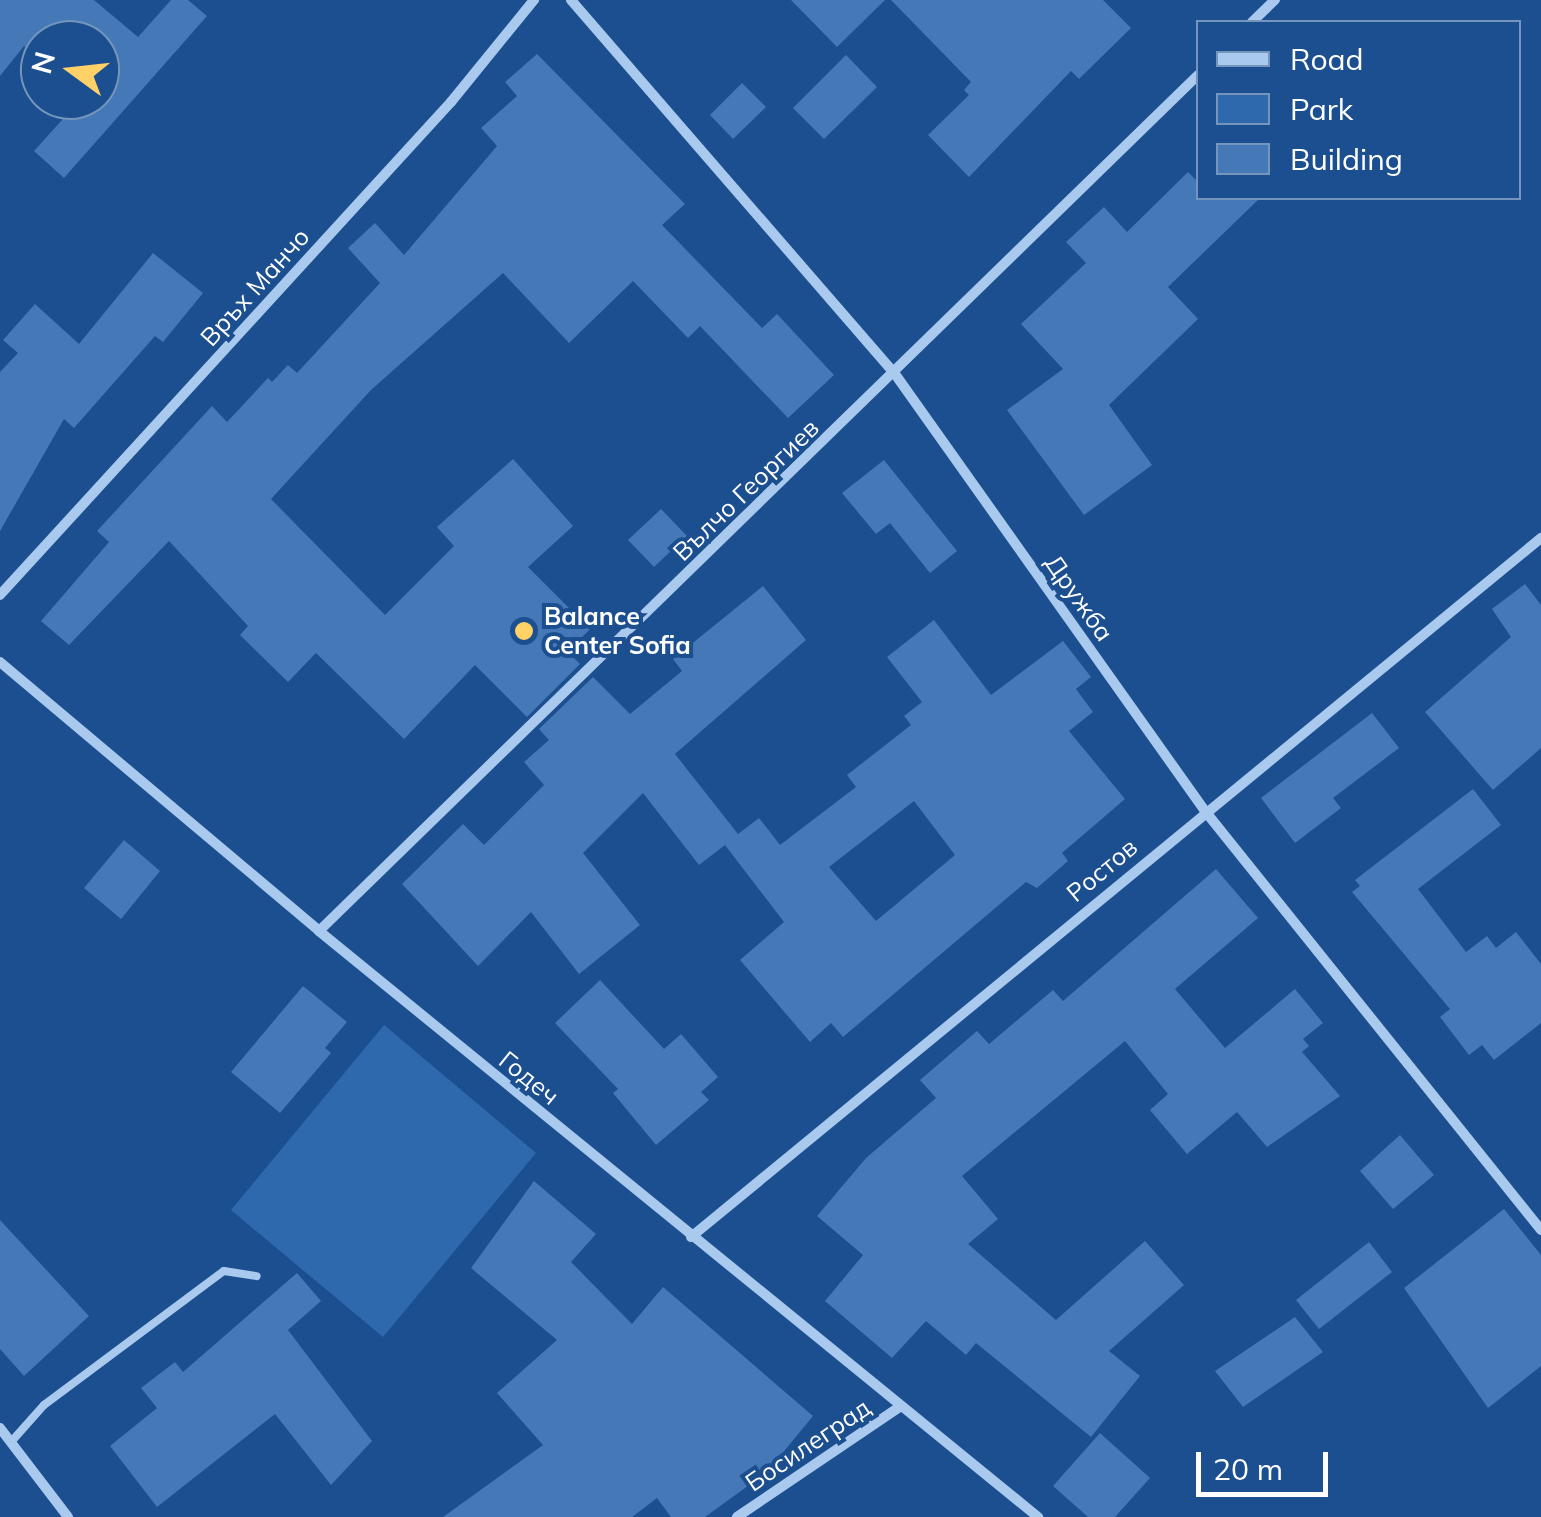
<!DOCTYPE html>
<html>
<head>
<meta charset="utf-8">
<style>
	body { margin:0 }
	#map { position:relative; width:1541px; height:1517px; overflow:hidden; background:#1b4f8f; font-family:Mulish,sans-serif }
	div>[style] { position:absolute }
	.green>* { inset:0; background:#2e69ad }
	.building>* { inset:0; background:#4478b7 }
	.service>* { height:8px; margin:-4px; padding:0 4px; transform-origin:4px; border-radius:4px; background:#a9c9ee }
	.minor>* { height:10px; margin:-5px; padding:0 5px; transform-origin:5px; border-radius:5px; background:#a9c9ee }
	.dots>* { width:28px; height:28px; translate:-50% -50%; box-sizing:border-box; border:5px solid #1b4f8f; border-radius:50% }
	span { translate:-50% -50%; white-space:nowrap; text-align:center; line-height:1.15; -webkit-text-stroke:8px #1b4f8f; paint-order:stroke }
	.street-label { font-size:25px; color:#fff }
	.poi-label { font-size:25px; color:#fff; font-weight:700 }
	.left { translate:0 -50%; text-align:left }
	.legend { position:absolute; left:1196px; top:20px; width:325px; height:180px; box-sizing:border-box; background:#1b4f8f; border:2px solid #7695bc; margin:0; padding:12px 18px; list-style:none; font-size:30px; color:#fff }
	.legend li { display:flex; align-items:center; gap:20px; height:50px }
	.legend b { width:50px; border:2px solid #7695bc }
	.north { position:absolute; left:20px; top:20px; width:100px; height:100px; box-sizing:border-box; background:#1b4f8f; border:2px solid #7695bc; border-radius:50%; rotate:285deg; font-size:28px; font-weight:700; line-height:40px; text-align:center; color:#fff }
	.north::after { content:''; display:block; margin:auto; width:35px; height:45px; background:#ffd166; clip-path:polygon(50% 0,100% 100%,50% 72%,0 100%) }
	.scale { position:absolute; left:1196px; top:1452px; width:132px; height:45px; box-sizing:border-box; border:5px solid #fff; border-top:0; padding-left:12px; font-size:30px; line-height:35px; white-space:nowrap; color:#fff; -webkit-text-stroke:8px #1b4f8f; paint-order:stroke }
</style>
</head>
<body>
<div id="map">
	<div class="green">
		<i style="clip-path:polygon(384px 1025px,536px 1153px,383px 1337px,231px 1210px)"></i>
	</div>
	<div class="building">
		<i style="clip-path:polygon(0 0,94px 0,138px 37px,171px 0,188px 0,207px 16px,64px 178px,34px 151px,71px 110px,68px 100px,100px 100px,100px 40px,40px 40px,40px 60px,24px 46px,0 76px)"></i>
		<i style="clip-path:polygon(791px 0,885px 0,837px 47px)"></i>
		<i style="clip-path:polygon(891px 0,1103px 0,1131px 28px,1079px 79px,1071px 71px,969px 177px,928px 135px,969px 95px,964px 90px,971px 82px)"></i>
		<i style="clip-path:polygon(537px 54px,685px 204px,662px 225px,762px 328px,777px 314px,834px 375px,788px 418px,700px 326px,688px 338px,633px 281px,569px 343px,503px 273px,371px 390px,271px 499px,385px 615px,454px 546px,437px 527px,513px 459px,573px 526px,528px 567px,590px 629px,568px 652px,580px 664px,527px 717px,475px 665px,404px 739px,316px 653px,288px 682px,240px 635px,248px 626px,169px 541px,69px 645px,41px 621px,109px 542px,97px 531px,212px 406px,227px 422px,268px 378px,272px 382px,288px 365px,297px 373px,380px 283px,348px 248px,375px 223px,404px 255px,497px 146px,481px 128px,517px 96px,505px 82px)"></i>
		<i style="clip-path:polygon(846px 55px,877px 87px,824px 139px,793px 108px)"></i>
		<i style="clip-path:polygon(742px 83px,766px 107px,733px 139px,710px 115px)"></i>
		<i style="clip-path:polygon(1188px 172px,1198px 182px,1198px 198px,1260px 198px,1168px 287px,1198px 319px,1109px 405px,1152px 465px,1084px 515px,1007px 410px,1063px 369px,1021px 324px,1086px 263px,1066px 242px,1104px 207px,1127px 232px)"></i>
		<i style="clip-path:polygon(153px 253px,203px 293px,163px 342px,155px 336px,74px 428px,64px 419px,0 531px,0 372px,18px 353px,3px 340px,35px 304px,79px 344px)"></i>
		<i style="clip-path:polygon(884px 460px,957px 551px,930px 573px,890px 523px,876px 534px,842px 493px)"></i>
		<i style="clip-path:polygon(661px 509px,687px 536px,654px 567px,628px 540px)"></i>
		<i style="clip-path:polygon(1525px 584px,1541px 605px,1541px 748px,1493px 790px,1425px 712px,1511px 637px,1492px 609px)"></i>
		<i style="clip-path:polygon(evenodd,763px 586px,806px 640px,675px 754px,738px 834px,759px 818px,780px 845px,856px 787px,847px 775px,911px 725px,904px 716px,922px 702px,887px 657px,934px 620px,991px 695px,1063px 641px,1091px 677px,1076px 689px,1093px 712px,1069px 731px,1125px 799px,1062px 853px,1068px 861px,1037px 888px,1026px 882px,843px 1037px,831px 1023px,810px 1042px,740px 960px,784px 922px,725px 845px,699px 865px,643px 793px,583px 853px,640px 925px,579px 974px,531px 912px,478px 966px,402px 884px,463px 824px,484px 845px,544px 785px,524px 762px,549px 740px,539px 729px,593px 677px,630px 714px,682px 671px,673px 659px,763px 586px,914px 801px,955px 855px,876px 921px,829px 867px,914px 801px)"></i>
		<i style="clip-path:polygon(1372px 713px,1399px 748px,1333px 798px,1341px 808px,1295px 843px,1261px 798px)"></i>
		<i style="clip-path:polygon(1473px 789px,1501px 825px,1418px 889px,1466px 952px,1487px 936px,1496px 948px,1516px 932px,1541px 964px,1541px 1023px,1494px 1060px,1482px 1045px,1469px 1055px,1440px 1017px,1450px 1009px,1352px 892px,1360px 886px,1355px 880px)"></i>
		<i style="clip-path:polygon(124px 840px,160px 871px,121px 919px,84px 888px)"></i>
		<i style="clip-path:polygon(1216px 869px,1258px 918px,1175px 989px,1225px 1048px,1295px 989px,1323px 1023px,1303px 1039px,1309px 1046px,1302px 1052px,1340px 1096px,1267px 1147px,1237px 1112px,1187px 1154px,1150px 1110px,1168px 1094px,1125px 1041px,962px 1176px,998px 1219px,968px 1244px,1056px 1320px,1145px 1241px,1184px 1285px,1109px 1351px,1140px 1376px,1091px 1437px,976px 1343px,966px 1355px,926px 1321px,892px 1358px,825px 1301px,863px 1255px,817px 1216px,866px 1158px,936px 1098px,920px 1080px,977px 1031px,989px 1044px,1053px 990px,1063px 1001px)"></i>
		<i style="clip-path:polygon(600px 980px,664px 1049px,681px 1034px,718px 1077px,701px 1092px,709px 1100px,656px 1145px,613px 1093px,618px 1089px,555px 1023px)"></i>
		<i style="clip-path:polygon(303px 986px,347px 1022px,325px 1048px,331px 1053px,280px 1113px,231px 1072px)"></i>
		<i style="clip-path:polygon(1400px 1135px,1434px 1175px,1393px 1209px,1360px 1171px)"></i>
		<i style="clip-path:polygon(534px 1181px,596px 1234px,571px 1262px,632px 1324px,663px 1287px,813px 1416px,767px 1472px,705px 1517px,671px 1517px,657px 1498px,632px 1517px,443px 1517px,543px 1445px,497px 1393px,557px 1340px,471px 1268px)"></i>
		<i style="clip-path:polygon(1504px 1209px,1541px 1255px,1541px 1366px,1488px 1408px,1404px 1288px)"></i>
		<i style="clip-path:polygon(0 1220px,89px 1316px,24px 1376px,0 1349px)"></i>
		<i style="clip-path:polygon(1369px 1242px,1392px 1272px,1319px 1329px,1296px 1300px)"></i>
		<i style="clip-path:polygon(297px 1273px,321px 1301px,288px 1330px,372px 1441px,331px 1485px,275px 1414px,157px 1507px,110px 1446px,157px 1408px,141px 1388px,175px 1362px,183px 1372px)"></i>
		<i style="clip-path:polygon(1295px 1317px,1323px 1352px,1243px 1407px,1215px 1371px)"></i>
		<i style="clip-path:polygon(1100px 1433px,1150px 1478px,1115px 1517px,1088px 1517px,1053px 1486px)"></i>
	</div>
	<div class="service">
		<i style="left:11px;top:1442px;width:50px;rotate:-48.3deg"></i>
		<i style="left:44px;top:1405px;width:224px;rotate:-36.7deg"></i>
		<i style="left:224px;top:1271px;width:33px;rotate:9deg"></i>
	</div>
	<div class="minor">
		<i style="left:571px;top:0;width:495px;rotate:49.1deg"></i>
		<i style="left:895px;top:374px;width:536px;rotate:54.65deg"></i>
		<i style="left:1205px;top:811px;width:537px;rotate:51.27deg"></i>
		<i style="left:1252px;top:22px;width:32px;rotate:-44deg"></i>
		<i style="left:0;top:595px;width:668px;rotate:-47.55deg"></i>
		<i style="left:451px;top:102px;width:132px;rotate:-50.9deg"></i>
		<i style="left:0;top:662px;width:417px;rotate:40.1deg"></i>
		<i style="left:319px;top:931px;width:928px;rotate:39.18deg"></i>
		<i style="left:319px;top:931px;width:1227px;rotate:-44.24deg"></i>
		<i style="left:691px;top:1237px;width:1101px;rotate:-39.43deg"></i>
		<i style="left:0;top:1428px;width:112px;rotate:52.6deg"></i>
		<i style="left:737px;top:1517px;width:198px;rotate:-34.1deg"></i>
	</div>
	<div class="dots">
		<i style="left:524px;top:631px;background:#ffd166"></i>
	</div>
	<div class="street-label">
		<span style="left:255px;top:287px;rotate:-48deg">Връх Манчо</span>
		<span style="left:746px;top:490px;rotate:-44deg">Вълчо Георгиев</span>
		<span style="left:1079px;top:598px;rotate:55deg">Дружба</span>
		<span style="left:1102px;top:870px;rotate:-40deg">Ростов</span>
		<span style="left:529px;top:1078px;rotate:39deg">Годеч</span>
		<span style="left:808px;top:1445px;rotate:-34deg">Босилеград</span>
	</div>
	<div class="poi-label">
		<span class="left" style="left:544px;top:631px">Balance<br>Center Sofia</span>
	</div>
	<ul class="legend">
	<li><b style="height:12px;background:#a9c9ee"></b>Road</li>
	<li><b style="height:28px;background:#2e69ad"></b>Park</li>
	<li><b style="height:28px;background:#4478b7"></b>Building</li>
	</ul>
	<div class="north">N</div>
	<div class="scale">20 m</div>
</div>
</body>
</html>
